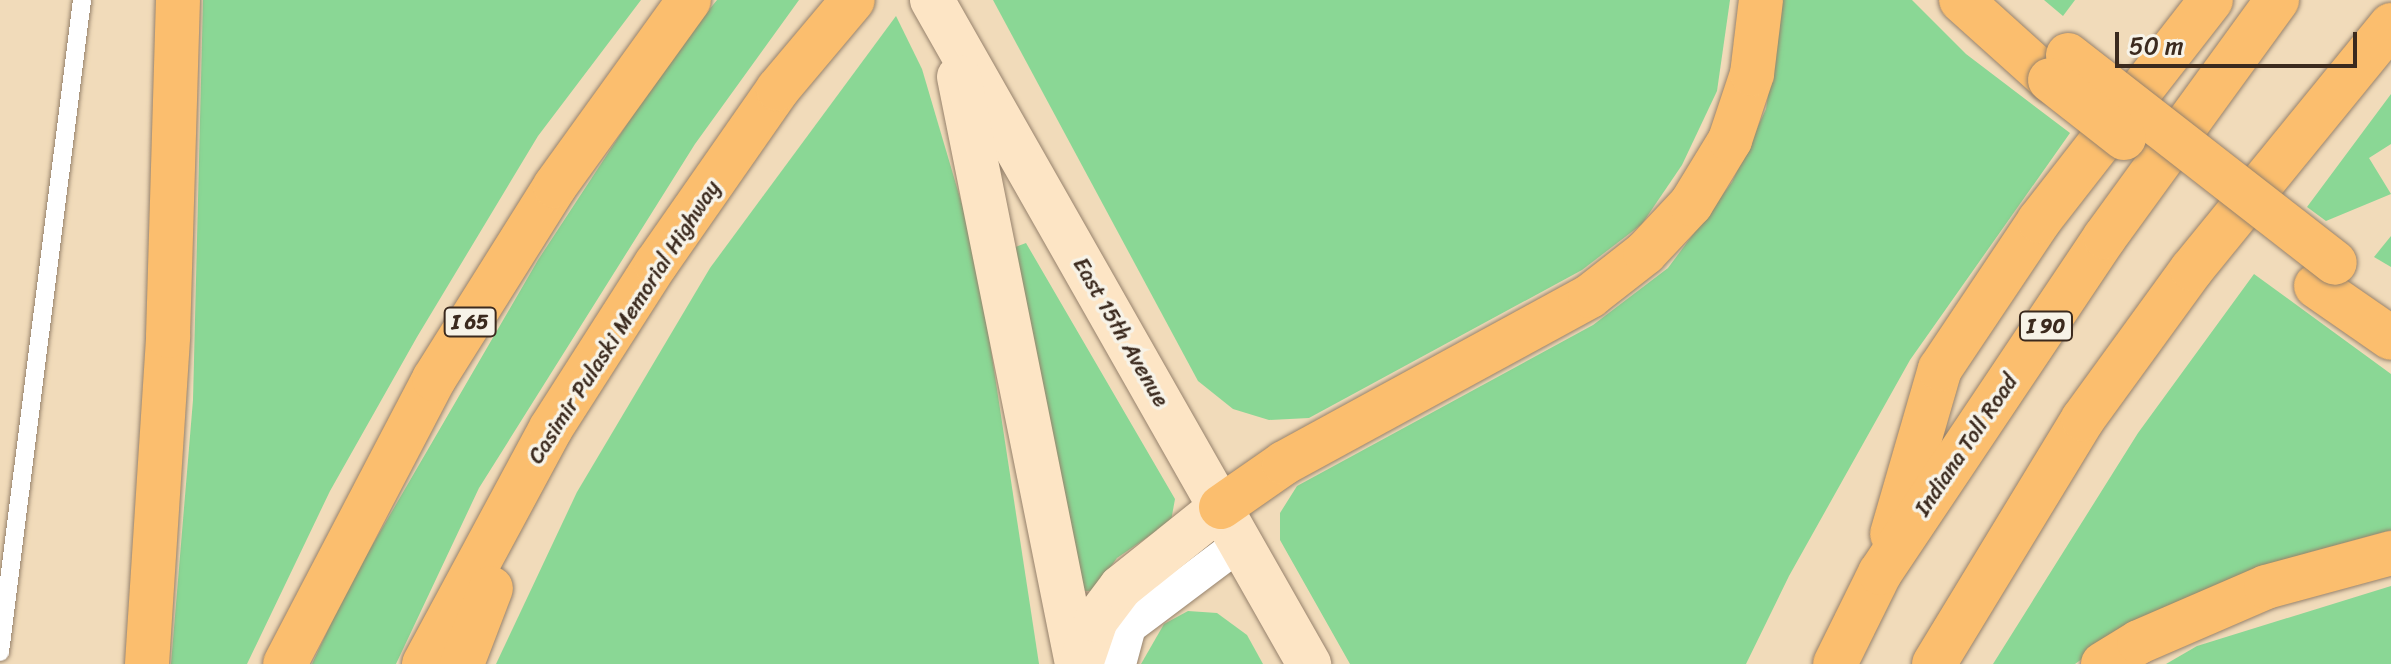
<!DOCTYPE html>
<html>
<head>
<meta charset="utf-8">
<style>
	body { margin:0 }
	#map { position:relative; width:2391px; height:664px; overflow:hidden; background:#f1dbba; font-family:Sriracha,sans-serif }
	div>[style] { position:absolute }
	.green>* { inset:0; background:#8ad795 }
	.roads { filter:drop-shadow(0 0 2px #96826c) drop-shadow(0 0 2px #96826c) }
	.lane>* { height:18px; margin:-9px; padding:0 9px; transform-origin:9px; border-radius:9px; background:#fff }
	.street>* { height:34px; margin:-17px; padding:0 17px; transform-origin:17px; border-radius:17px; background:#fff }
	.secondary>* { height:44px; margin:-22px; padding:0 22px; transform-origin:22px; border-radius:22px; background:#fde5c5 }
	.highway>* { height:44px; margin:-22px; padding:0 22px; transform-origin:22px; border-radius:22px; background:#fbbe6e }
	.bridges { filter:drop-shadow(0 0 2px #96826c) drop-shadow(0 0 2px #96826c) }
	.highway-bridge>* { height:44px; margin:-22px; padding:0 22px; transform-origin:22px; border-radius:22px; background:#fbbe6e }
	span { translate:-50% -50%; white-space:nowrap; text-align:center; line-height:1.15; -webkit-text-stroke:7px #f7f3e8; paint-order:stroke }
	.shield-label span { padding:2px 6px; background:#f7f3e8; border:2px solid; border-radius:6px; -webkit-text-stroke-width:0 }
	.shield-label { font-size:20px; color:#3b2a1e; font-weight:700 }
	.street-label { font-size:22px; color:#3b2a1e }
	.scale { position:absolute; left:2115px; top:32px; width:242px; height:36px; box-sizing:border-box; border:4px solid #3b2a1e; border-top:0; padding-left:10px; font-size:24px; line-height:28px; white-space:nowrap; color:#3b2a1e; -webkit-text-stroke:6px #f7f3e8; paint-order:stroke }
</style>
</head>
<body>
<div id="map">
	<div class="green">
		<i style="clip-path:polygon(203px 0,641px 0,538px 136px,417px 337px,330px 491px,247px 664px,171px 664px,193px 400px)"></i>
		<i style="clip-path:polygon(717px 0,799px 0,695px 144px,479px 488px,396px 664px,312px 664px,348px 587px,538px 260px,671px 57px)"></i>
		<i style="clip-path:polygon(993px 0,1730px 0,1717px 91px,1682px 165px,1642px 224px,1582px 270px,1309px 418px,1269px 420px,1233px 409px,1198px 381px)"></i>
		<i style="clip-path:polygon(1782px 0,1912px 0,1966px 54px,2070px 133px,1910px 360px,1789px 576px,1746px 664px,1350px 664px,1280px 540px,1280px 513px,1297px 486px,1593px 325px,1668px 268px,1732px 182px,1766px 109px)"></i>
		<i style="clip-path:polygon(2044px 0,2075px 0,2063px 16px)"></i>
		<i style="clip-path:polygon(896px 16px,922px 69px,976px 252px,1039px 664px,496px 664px,577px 492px,710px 268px)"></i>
		<i style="clip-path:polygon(2391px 94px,2391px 144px,2369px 158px,2391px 194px,2326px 221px,2307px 207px)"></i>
		<i style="clip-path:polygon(2391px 236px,2391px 267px,2374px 257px)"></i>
		<i style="clip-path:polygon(1026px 243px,1175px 499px,1171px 521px,1117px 558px,1093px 591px,1077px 591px,1013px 248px)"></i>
		<i style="clip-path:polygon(2254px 274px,2391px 374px,2391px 530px,2307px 553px,2118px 633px,2075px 664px,1993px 664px,2138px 433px)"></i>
		<i style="clip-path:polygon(2391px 586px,2391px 664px,2166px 664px,2197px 646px)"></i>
		<i style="clip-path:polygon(1188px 611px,1217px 613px,1247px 635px,1263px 664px,1141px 664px,1164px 624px)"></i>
	</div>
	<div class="roads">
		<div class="lane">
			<i style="left:0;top:652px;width:657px;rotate:-82.83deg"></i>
		</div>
		<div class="street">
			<i style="left:1119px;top:664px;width:38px;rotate:-75deg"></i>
			<i style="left:1129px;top:627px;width:140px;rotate:-36.9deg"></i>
		</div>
		<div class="secondary">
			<i style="left:932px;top:0;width:764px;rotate:60.41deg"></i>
			<i style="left:959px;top:77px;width:599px;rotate:78.63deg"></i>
			<i style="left:1081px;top:664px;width:46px;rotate:-71.2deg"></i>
			<i style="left:1096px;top:620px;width:41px;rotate:-52.9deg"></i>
			<i style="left:1121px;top:587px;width:128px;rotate:-38.7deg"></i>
		</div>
		<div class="highway">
			<i style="left:1961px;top:0;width:120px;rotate:42deg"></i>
			<i style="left:2316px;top:286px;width:91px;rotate:34.7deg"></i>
			<i style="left:1221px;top:507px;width:77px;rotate:-34.9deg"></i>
			<i style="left:1284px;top:463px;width:349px;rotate:-28.6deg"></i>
			<i style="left:1590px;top:296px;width:70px;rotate:-38deg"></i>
			<i style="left:1645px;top:253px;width:67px;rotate:-46.8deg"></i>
			<i style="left:1691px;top:204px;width:75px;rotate:-58.6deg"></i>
			<i style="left:1730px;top:140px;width:70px;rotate:-71.6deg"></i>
			<i style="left:1752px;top:74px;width:75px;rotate:-83.1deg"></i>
			<i style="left:1892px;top:534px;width:172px;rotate:-73.8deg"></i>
			<i style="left:1940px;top:369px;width:178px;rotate:-56.2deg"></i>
			<i style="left:2039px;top:221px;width:280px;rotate:-52.1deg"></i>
			<i style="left:147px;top:664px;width:329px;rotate:-86.3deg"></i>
			<i style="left:168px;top:336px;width:336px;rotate:-88.3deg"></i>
			<i style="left:285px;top:664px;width:322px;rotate:-62.4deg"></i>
			<i style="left:434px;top:379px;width:228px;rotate:-57.9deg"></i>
			<i style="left:555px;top:186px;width:229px;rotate:-54.2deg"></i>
			<i style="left:424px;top:664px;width:268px;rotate:-61.7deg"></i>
			<i style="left:551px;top:428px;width:195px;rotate:-57.4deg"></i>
			<i style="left:656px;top:264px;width:213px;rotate:-55.1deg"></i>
			<i style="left:778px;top:89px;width:116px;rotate:-49.9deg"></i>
			<i style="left:462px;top:664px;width:81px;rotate:-69.1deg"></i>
			<i style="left:1835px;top:664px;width:102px;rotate:-63.7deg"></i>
			<i style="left:1880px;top:573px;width:404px;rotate:-56.2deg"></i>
			<i style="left:2105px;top:237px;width:293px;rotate:-54deg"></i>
			<i style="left:1934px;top:664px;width:287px;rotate:-58.7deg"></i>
			<i style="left:2083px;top:419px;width:185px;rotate:-54deg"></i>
			<i style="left:2192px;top:269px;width:315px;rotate:-50.8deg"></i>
			<i style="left:2103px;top:664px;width:42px;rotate:-31.4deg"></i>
			<i style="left:2139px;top:642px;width:138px;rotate:-23.4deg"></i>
			<i style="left:2266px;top:587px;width:130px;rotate:-15.2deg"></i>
		</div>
	</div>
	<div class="bridges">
		<div class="highway-bridge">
			<i style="left:2068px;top:55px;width:338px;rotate:37.9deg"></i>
			<i style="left:2050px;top:80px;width:94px;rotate:38.1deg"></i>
		</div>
	</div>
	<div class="shield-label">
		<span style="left:470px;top:322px">I 65</span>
		<span style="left:2046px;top:326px">I 90</span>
	</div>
	<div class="street-label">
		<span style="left:624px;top:322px;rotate:-57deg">Casimir Pulaski Memorial Highway</span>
		<span style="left:1121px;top:332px;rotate:60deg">East 15th Avenue</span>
		<span style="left:1966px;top:445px;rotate:-56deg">Indiana Toll Road</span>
	</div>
	<div class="scale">50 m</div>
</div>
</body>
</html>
